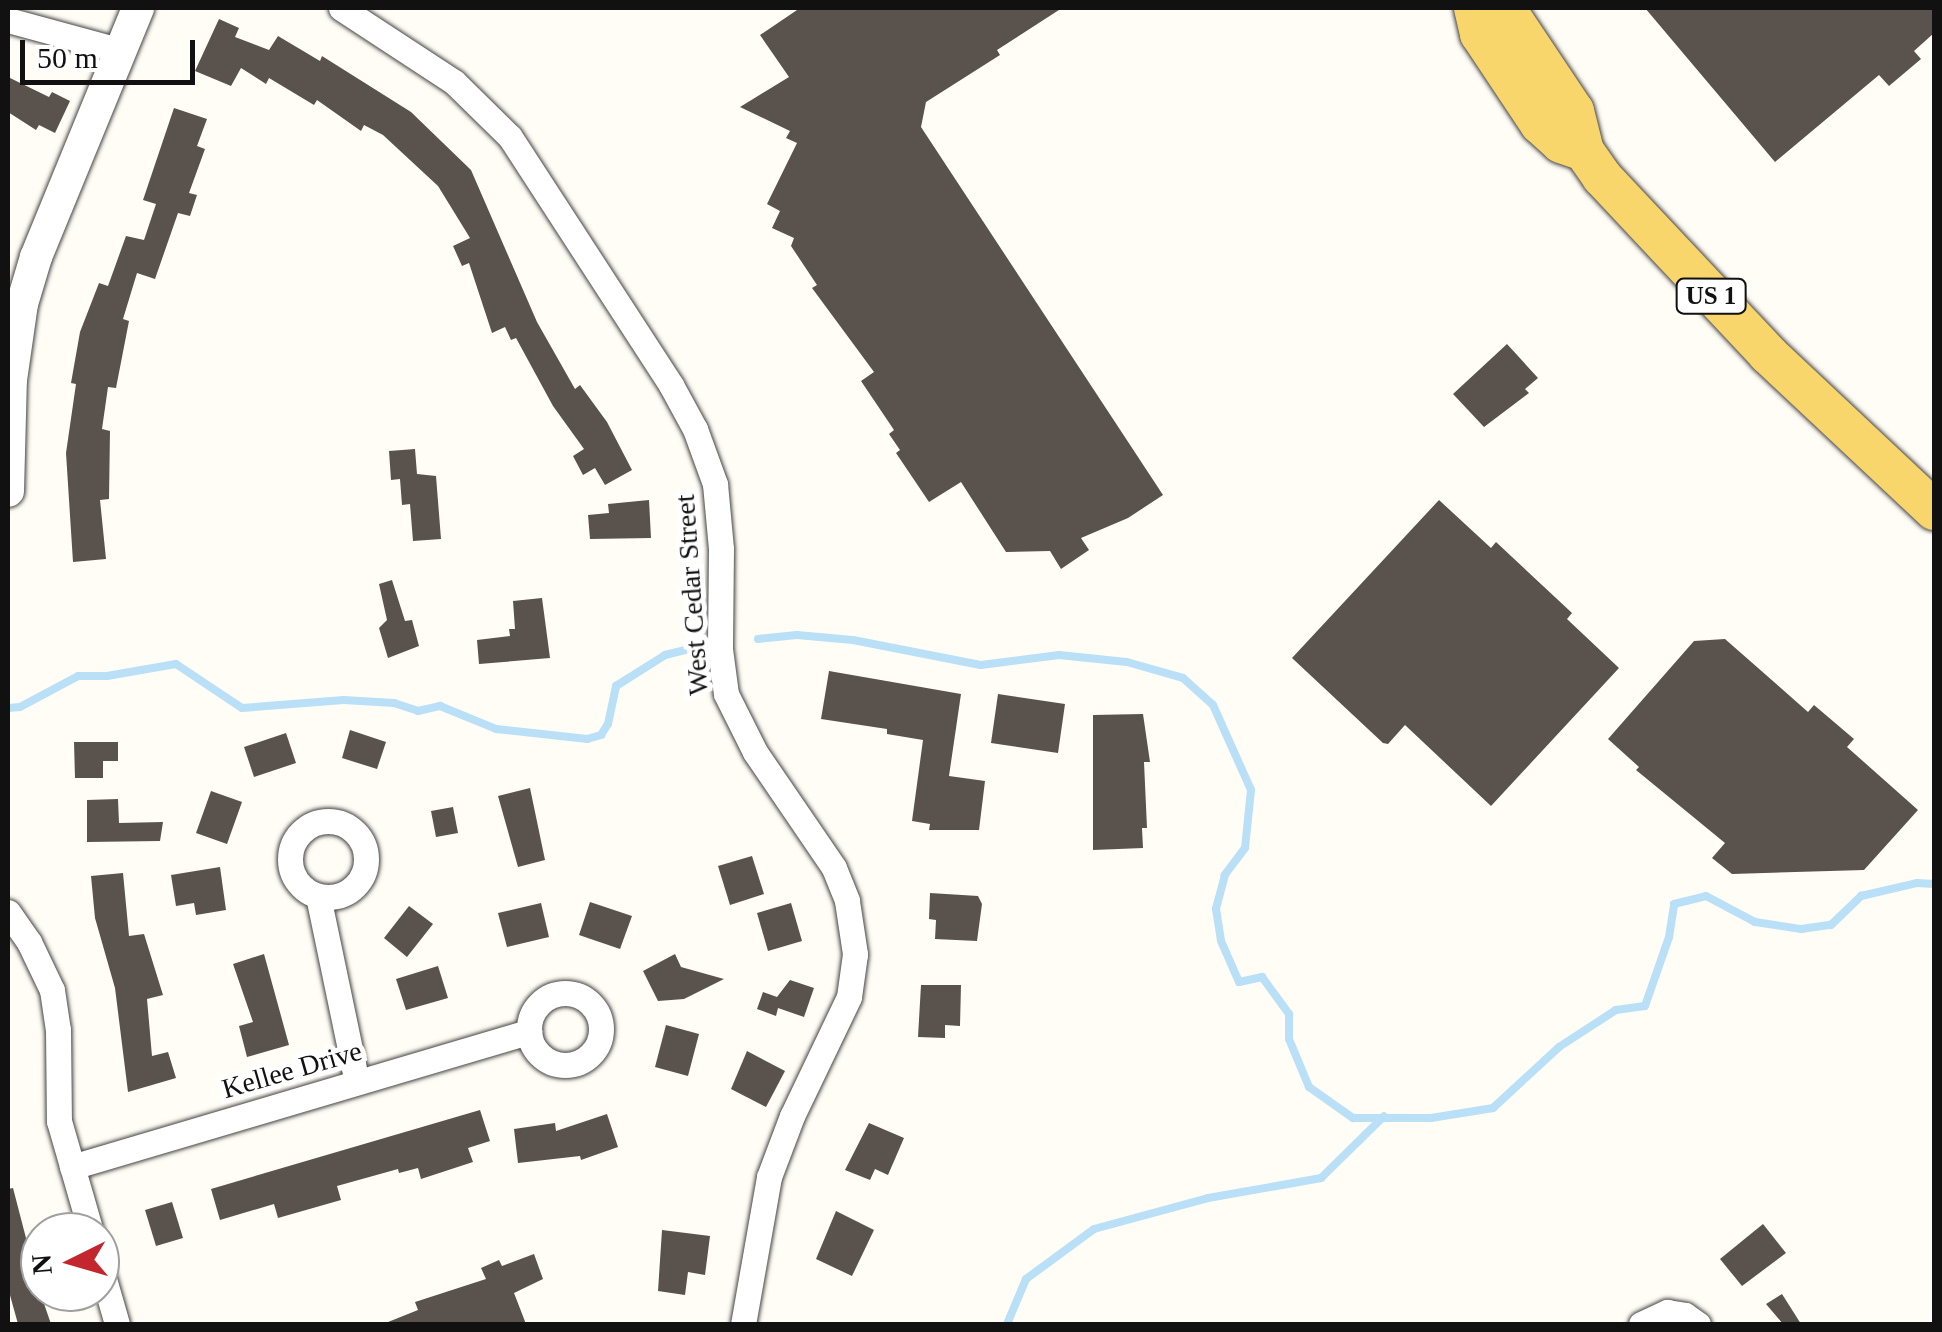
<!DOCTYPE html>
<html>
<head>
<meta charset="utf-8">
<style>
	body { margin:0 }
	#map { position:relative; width:1942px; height:1332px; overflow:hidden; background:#fffdf5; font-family:Georgia,serif }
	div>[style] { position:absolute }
	.stream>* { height:8px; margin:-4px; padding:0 4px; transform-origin:4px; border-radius:4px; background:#b9e0f7 }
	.building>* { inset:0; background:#5a524d }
	.roads { filter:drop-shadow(0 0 2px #444) drop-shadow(0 0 2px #444) }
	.minor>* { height:25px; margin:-12.5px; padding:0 12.5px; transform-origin:12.5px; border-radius:12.5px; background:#fff }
	.minor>.ring { margin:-12.5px; padding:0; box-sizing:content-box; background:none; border:25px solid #fff; border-radius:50% }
	.tertiary>* { height:32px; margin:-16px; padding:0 16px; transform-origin:16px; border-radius:16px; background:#fff }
	.primary>* { height:40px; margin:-20px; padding:0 20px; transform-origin:20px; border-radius:20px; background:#f9d66b }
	span { translate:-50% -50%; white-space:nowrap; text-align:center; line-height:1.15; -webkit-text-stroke:10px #fff; paint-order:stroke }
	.shield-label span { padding:2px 8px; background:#fff; border:2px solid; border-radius:8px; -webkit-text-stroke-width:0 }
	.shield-label { font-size:25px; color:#111; font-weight:700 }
	.street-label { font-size:28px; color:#111 }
	.frame { position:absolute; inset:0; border:10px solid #111; pointer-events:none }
	.north { position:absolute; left:20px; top:1212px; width:100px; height:100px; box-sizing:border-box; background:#fff; border:2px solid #a0a0a0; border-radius:50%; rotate:265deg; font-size:28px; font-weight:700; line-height:40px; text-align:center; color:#111 }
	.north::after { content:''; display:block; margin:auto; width:35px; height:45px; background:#c4262e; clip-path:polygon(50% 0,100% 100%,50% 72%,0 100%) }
	.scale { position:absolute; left:20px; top:40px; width:175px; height:45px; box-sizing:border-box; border:5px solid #111; border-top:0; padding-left:12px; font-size:30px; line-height:35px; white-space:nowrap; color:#111; -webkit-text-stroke:8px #fff; paint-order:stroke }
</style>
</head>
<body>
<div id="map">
	<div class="stream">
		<i style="left:758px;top:639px;width:39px;rotate:-6deg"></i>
		<i style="left:797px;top:635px;width:56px;rotate:5.1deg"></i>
		<i style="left:853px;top:640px;width:130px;rotate:11.1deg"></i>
		<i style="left:981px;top:665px;width:79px;rotate:-7.3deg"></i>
		<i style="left:1059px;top:655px;width:68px;rotate:5.9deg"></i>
		<i style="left:1127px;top:662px;width:58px;rotate:15.9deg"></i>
		<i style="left:1183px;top:678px;width:40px;rotate:42deg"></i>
		<i style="left:1213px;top:705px;width:93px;rotate:65.9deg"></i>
		<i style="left:1251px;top:790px;width:58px;rotate:95.9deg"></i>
		<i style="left:1245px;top:848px;width:34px;rotate:127deg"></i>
		<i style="left:1225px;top:875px;width:35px;rotate:105deg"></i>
		<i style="left:1216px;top:909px;width:32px;rotate:81deg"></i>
		<i style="left:1221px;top:941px;width:45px;rotate:66.3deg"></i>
		<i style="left:1239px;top:982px;width:24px;rotate:-12deg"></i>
		<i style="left:1262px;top:977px;width:46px;rotate:53.9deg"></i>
		<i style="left:1289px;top:1014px;width:25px;rotate:90deg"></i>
		<i style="left:1289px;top:1039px;width:52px;rotate:67.4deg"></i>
		<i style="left:1309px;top:1087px;width:54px;rotate:35.2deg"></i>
		<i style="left:1353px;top:1118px;width:78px"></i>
		<i style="left:1431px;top:1118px;width:63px;rotate:-9.2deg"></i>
		<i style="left:1493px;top:1108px;width:90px;rotate:-42.7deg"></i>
		<i style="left:1559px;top:1047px;width:68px;rotate:-33deg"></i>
		<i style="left:1616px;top:1010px;width:29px;rotate:-8deg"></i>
		<i style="left:1645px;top:1006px;width:73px;rotate:-70.8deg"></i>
		<i style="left:1669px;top:937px;width:33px;rotate:-81deg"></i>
		<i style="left:1674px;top:904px;width:33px;rotate:-14deg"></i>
		<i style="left:1706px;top:896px;width:55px;rotate:28deg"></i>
		<i style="left:1755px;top:922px;width:47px;rotate:8.7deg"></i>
		<i style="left:1801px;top:929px;width:30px;rotate:-8deg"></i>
		<i style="left:1831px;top:925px;width:42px;rotate:-44deg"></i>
		<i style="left:1861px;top:896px;width:57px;rotate:-13.1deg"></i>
		<i style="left:1917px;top:883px;width:17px;rotate:3deg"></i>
		<i style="left:8px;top:708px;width:12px;rotate:-5deg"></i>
		<i style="left:20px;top:707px;width:66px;rotate:-28.1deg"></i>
		<i style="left:78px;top:676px;width:29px"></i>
		<i style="left:107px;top:676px;width:70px;rotate:-9.9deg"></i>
		<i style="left:176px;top:664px;width:79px;rotate:33.7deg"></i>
		<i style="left:242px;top:708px;width:102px;rotate:-4.5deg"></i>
		<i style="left:344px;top:700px;width:50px;rotate:3.4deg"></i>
		<i style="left:394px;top:703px;width:25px;rotate:18deg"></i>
		<i style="left:418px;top:711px;width:23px;rotate:-13deg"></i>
		<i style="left:440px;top:706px;width:61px;rotate:22.3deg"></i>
		<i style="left:496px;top:729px;width:92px;rotate:6.3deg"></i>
		<i style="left:587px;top:739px;width:15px;rotate:-16deg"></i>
		<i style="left:601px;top:735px;width:13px;rotate:-58deg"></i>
		<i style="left:608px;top:724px;width:39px;rotate:-78deg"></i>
		<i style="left:616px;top:686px;width:58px;rotate:-32.3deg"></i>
		<i style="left:665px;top:655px;width:38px;rotate:-14deg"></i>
		<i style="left:1007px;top:1324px;width:49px;rotate:-67.1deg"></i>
		<i style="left:1026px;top:1279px;width:84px;rotate:-36.3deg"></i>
		<i style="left:1094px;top:1229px;width:118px;rotate:-15.2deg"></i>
		<i style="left:1208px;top:1198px;width:115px;rotate:-10deg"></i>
		<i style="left:1321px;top:1178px;width:88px;rotate:-44.5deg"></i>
	</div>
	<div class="building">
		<i style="clip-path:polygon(800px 8px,1062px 8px,997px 50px,1000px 55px,926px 102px,921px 127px,1163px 495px,1128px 518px,1081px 538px,1089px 550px,1061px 569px,1050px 551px,1006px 552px,961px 482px,929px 502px,896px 453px,900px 450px,889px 434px,894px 430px,861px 381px,874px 372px,812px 288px,817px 285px,791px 246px,794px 238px,772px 228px,780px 211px,767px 204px,797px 143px,786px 138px,790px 131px,740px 107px,789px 77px,760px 35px)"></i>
		<i style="clip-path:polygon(1645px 8px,1934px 8px,1934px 33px,1914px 51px,1921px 59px,1889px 86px,1879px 75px,1775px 162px)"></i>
		<i style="clip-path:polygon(219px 19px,239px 28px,235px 37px,269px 50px,278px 36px,320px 61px,322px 56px,411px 112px,471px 170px,537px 322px,575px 389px,580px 385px,607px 422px,632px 470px,605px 485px,595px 468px,583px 475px,573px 456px,584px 449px,553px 406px,516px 338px,511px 340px,505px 327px,492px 333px,469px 263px,462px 266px,453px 246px,470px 238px,438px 186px,383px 135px,364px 125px,361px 131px,317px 100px,314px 105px,269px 78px,266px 84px,241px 68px,231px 86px,195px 71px)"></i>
		<i style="clip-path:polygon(8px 77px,49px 97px,52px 92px,70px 101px,55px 133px,39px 125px,36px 130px,8px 112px)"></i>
		<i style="clip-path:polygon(174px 108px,207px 119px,197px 146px,205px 149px,189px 193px,197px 195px,190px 216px,178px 213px,155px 279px,137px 273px,123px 319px,129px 321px,116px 388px,108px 387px,102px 429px,110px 431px,109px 499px,100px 500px,106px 559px,73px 562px,66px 453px,76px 384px,71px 383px,80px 332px,99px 283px,108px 286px,126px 236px,144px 240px,156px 204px,143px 200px)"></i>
		<i style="clip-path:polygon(1507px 344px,1538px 378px,1525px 389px,1529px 393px,1484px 427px,1453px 394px)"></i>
		<i style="clip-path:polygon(415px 449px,417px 474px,436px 476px,441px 539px,413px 541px,410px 504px,402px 505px,400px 479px,391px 480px,389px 451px)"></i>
		<i style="clip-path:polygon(649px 500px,651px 538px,590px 539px,588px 515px,609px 513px,608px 504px)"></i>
		<i style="clip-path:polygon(1439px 500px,1491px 548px,1496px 542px,1572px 613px,1567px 619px,1619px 668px,1491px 806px,1405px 725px,1388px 744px,1383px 743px,1292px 658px)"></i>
		<i style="clip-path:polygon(392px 580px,405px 621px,412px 620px,419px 646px,388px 658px,379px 628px,387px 620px,379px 584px)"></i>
		<i style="clip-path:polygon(542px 598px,550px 658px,479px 664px,477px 640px,510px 636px,509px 629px,515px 629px,513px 601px)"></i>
		<i style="clip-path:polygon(1725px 639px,1808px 712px,1814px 705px,1854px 739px,1847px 747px,1918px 810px,1864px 870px,1732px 874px,1712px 858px,1725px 843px,1636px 770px,1639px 767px,1608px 739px,1694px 641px)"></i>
		<i style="clip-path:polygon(829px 671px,961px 694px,949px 776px,985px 781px,979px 830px,929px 830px,930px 824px,912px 821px,923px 740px,887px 734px,887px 729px,821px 719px)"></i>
		<i style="clip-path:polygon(998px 694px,1065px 704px,1058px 753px,991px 743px)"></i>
		<i style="clip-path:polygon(1143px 714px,1150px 762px,1144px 762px,1147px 828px,1142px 828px,1143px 848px,1093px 850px,1093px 715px)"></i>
		<i style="clip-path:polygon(350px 730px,386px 742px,377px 769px,342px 758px)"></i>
		<i style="clip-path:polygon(286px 733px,296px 763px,254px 777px,244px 747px)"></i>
		<i style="clip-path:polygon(74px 742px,118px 742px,118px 761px,103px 761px,103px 778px,75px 778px)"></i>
		<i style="clip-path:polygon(530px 788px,545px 860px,518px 867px,498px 796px)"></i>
		<i style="clip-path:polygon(211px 791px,242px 802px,227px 844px,196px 833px)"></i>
		<i style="clip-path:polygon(118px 799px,119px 823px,163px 822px,160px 841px,87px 842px,87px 800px)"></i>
		<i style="clip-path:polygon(453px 807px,458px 833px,436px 837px,431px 811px)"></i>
		<i style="clip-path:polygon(752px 856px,764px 894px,730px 905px,718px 866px)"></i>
		<i style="clip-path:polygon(220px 867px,226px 910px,196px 915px,194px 903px,176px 906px,171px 875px)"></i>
		<i style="clip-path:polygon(123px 873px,129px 936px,144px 934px,163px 995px,147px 999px,152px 1056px,168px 1052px,176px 1078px,128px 1092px,115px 988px,95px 918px,91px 876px)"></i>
		<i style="clip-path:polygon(930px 893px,978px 896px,982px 904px,977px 941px,935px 939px,936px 920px,929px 919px)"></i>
		<i style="clip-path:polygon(590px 902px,632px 916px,620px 949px,579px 935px)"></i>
		<i style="clip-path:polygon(541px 903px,549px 937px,507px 947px,498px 913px)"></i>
		<i style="clip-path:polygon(791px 903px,802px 941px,768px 951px,757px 913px)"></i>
		<i style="clip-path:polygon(409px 906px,433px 924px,407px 957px,384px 938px)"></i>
		<i style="clip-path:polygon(264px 954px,289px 1045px,247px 1057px,239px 1026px,253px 1022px,233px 964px)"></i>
		<i style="clip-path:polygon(675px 954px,681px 967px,724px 979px,684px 999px,658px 1001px,643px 971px)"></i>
		<i style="clip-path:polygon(438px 966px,448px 998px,406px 1010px,396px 979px)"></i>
		<i style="clip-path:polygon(790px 980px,814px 988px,804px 1017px,778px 1008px,776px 1016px,757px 1009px,763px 992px,777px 997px)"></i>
		<i style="clip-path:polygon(921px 985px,961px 985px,960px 1026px,945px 1025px,945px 1038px,918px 1037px)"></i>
		<i style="clip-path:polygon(666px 1025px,699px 1034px,688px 1076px,655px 1067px)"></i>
		<i style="clip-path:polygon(747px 1051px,785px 1071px,766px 1107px,731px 1089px)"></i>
		<i style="clip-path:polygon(480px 1110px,490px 1141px,468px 1148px,473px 1162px,421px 1179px,418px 1168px,399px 1173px,398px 1169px,337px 1186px,341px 1200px,278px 1218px,274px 1204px,220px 1220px,211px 1189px)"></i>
		<i style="clip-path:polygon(607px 1114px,618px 1147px,581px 1160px,580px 1156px,518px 1163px,514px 1129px,555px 1123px,556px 1131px)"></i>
		<i style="clip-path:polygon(869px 1123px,904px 1138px,888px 1175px,875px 1169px,870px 1180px,845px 1170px)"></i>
		<i style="clip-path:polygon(13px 1188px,40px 1292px,51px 1324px,18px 1324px,8px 1288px,8px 1189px)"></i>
		<i style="clip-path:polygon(172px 1202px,183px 1238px,156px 1246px,145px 1210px)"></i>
		<i style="clip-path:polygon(836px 1211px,874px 1230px,852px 1276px,816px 1259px)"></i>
		<i style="clip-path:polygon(1763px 1224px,1786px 1253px,1742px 1286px,1720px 1259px)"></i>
		<i style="clip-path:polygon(662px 1230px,710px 1236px,705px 1275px,688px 1272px,685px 1295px,658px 1291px)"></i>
		<i style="clip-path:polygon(534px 1254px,543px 1279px,514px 1293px,526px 1324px,383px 1324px,418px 1310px,415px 1302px,486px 1279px,481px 1268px,499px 1260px,502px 1266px)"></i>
		<i style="clip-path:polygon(1782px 1294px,1801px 1324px,1783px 1324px,1766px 1304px)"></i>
	</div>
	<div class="roads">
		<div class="minor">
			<i style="left:341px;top:8px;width:135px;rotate:33.2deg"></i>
			<i style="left:454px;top:82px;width:78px;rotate:44.5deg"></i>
			<i style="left:510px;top:137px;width:296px;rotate:57deg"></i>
			<i style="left:671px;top:385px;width:50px;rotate:61.4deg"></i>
			<i style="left:695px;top:429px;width:59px;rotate:70deg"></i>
			<i style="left:715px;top:484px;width:65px;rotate:84.7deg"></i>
			<i style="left:721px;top:549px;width:100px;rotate:90.6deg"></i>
			<i style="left:720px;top:649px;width:45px;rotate:82.4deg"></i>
			<i style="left:726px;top:694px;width:65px;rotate:63.4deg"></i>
			<i style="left:755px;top:752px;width:140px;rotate:55.7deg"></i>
			<i style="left:834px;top:868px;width:35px;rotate:68deg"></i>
			<i style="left:847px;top:901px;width:54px;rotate:81.4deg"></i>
			<i style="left:855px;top:954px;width:43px;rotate:97.9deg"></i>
			<i style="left:849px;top:997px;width:132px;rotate:115.6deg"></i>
			<i style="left:792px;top:1116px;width:65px;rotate:110.7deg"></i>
			<i style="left:769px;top:1177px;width:149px;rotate:100deg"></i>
			<i style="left:8px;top:20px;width:118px;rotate:15.2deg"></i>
			<i class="ring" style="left:290px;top:821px;width:51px;height:51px"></i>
			<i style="left:318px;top:896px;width:190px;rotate:78.2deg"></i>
			<i style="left:8px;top:912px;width:37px;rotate:55deg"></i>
			<i style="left:29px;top:942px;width:53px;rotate:64.4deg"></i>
			<i style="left:52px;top:990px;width:40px;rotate:81.5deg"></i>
			<i style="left:58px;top:1030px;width:91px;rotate:89.4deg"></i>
			<i style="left:59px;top:1121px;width:116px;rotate:73.9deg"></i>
			<i class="ring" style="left:529px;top:993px;width:47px;height:47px"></i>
			<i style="left:72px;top:1167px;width:477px;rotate:-16.5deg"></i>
			<i style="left:100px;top:1265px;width:61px;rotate:73.9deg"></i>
			<i style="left:1641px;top:1324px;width:29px;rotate:-25deg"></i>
			<i style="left:1667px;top:1312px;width:18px;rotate:9deg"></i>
			<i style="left:1685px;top:1315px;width:16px;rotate:35deg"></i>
		</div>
		<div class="tertiary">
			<i style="left:8px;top:491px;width:111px;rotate:-88.5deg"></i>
			<i style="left:11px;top:380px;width:77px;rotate:-81.8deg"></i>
			<i style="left:22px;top:304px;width:49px;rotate:-73.4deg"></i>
			<i style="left:36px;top:257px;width:269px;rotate:-67.7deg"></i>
		</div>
		<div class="primary">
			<i style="left:1474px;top:8px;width:27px;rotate:77deg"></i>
			<i style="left:1480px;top:34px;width:108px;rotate:56.3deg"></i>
			<i style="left:1540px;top:124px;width:28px;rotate:42deg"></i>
			<i style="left:1561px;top:143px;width:24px;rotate:19deg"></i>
			<i style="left:1505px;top:8px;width:124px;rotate:56.2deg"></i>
			<i style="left:1574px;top:111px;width:41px;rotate:76deg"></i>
			<i style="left:1584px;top:151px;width:32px;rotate:55deg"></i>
			<i style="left:1602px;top:177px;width:243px;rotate:46.8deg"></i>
			<i style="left:1768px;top:354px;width:228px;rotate:43.2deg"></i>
		</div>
	</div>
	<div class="shield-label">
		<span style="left:1711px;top:296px">US 1</span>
	</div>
	<div class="street-label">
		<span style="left:692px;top:595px;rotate:-94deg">West Cedar Street</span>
		<span style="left:292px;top:1070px;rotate:-16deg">Kellee Drive</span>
	</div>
	<div class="frame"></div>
	<div class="north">N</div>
	<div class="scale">50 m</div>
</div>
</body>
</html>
